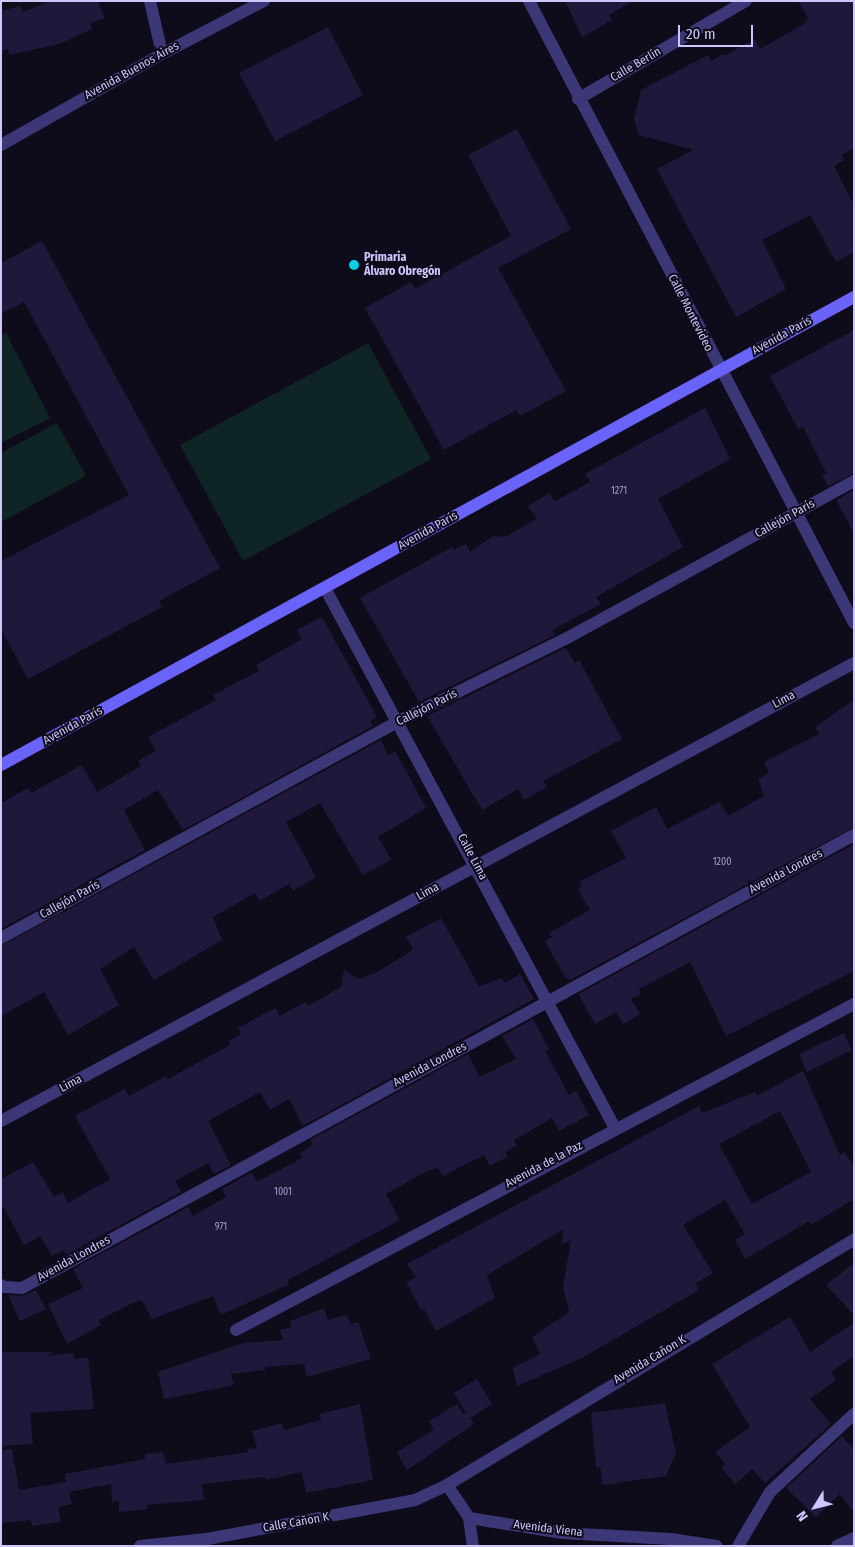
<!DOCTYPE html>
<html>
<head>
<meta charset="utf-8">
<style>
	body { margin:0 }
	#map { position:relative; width:855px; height:1547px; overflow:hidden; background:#0e0b1a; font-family:"Fira Sans Condensed",sans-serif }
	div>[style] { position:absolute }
	.green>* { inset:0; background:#0f2424 }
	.building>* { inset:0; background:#20183a }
	.service>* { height:12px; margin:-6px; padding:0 6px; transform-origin:6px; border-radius:6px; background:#3c3878 }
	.minor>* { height:12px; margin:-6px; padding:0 6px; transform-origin:6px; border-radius:6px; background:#3c3878 }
	.tertiary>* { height:12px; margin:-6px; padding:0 6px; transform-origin:6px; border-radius:6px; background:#3c3878 }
	.secondary>* { height:12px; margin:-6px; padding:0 6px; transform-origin:6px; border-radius:6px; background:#6963f8 }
	.dots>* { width:14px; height:14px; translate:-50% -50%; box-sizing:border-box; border:2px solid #0e0b1a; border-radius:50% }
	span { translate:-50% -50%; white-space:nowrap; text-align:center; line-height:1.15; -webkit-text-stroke:4px #0e0b1a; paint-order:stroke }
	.number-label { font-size:10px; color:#a29bcc }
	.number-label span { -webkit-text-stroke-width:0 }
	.street-label { font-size:12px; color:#cec7fc }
	.poi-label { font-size:12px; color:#cec7fc; font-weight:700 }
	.left { translate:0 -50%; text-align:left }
	.frame { position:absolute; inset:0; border:2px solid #cec7fc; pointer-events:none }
	.north { position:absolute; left:790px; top:1482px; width:50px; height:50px; -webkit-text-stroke:4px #0e0b1a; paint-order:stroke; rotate:234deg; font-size:14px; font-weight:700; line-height:20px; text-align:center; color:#cec7fc }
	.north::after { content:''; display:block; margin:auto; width:18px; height:22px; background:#cec7fc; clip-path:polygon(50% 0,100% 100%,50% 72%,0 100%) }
	.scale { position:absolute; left:678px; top:25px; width:75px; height:22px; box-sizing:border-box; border:2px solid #cec7fc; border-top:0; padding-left:6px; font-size:15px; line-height:18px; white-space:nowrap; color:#cec7fc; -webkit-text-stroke:4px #0e0b1a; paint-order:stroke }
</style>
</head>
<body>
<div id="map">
	<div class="green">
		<i style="clip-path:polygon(6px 333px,50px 418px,1px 443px,1px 336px)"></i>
		<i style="clip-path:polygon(368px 343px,431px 459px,243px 561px,180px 445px)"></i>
		<i style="clip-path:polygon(57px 423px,86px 476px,1px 522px,1px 453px)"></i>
	</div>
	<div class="building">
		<i style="clip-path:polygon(50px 1px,98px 1px,105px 18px,90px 23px,92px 29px,59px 44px,9px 55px,8px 49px,1px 51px,1px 11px,21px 6px,23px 12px)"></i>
		<i style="clip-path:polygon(565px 1px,633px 1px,609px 15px,612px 20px,582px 37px)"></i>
		<i style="clip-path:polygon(798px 1px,854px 1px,854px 148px,842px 155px,844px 160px,834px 166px,854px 205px,854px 252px,836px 262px,810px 215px,762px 240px,786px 289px,736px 317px,657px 169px,693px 150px,639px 135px,634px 119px,641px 90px,708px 55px,711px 61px,723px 54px,724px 56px,755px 39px,760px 49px,804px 24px,808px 18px)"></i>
		<i style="clip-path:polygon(328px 27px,363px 95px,275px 141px,239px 73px)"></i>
		<i style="clip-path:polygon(517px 129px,571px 229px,498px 268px,566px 391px,520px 416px,516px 410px,444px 450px,365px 308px,411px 282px,415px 289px,511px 236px,468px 155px)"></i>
		<i style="clip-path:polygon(42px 241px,220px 568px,159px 601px,162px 607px,28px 679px,1px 629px,1px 561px,129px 495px,24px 302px,1px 314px,1px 263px)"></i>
		<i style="clip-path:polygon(854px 330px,854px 473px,828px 486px,822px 476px,826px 473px,803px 427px,798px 429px,770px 376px)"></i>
		<i style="clip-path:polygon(705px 408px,730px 459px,658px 499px,683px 547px,596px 597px,601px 604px,552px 630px,555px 635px,419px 702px,360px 598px,452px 547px,454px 550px,466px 544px,470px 552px,493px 536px,505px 537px,537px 519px,528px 506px,550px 493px,554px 502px,590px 482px,585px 474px)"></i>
		<i style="clip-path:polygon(854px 490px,854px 533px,836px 500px)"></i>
		<i style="clip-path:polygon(322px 617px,377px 717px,370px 721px,373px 726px,183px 830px,158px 790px,124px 810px,145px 850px,1px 929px,1px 803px,28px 788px,31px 793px,82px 765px,97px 792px,141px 766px,138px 761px,156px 751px,148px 737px,216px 700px,213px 695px,259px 671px,256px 665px,302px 639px,297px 630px)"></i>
		<i style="clip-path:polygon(565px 648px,575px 663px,579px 660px,622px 739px,543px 781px,547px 787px,524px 800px,518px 789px,482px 810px,427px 716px)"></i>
		<i style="clip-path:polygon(854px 700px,854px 827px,570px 980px,565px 977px,545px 941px,552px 937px,549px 933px,590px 910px,578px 889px,582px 887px,579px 882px,626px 858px,611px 831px,656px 807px,667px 829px,720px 802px,728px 816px,764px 796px,758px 779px,769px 773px,764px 762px,819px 734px,815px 727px)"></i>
		<i style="clip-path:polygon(381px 740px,388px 755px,395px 751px,426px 808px,378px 837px,391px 860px,363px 875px,320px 803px,286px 822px,316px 877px,293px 891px,289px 884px,259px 901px,255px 893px,213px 917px,222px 940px,154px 980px,134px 947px,100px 969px,119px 1005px,68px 1035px,44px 992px,1px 1016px,1px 946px)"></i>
		<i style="clip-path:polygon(854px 844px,854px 971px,726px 1036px,690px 962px,639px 989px,641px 994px,631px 999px,640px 1014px,623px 1024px,616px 1012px,595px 1024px,578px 994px)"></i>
		<i style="clip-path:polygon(441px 918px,479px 986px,502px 978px,505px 983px,520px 974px,534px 999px,303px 1126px,289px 1099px,270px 1110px,260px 1092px,208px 1121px,231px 1165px,214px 1174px,208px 1163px,175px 1181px,181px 1192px,66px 1255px,63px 1250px,52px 1256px,40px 1236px,24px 1245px,1px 1203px,1px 1179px,33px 1162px,54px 1197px,63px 1192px,68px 1203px,110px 1179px,75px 1116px,125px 1089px,129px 1096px,166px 1076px,168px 1079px,230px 1045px,228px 1041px,241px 1034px,238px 1028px,275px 1008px,280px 1016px,305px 1002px,308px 1006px,341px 987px,344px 970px,359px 979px,377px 972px,410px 952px,413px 948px,406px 937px)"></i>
		<i style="clip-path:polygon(533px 1019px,549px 1049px,545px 1051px,569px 1095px,576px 1091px,589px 1115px,559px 1131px,552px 1118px,514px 1140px,517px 1145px,505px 1152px,507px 1157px,490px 1166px,484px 1155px,443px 1176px,438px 1168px,427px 1171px,386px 1194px,400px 1220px,288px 1280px,289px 1284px,221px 1315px,213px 1296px,152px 1319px,143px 1302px,139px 1300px,99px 1320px,101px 1325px,67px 1344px,48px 1304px,83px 1288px,73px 1269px,188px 1207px,193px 1216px,226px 1197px,222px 1189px,252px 1172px,257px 1182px,302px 1158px,300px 1153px,313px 1145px,310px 1140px,468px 1054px,480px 1077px,516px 1059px,502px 1036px)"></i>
		<i style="clip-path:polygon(844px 1033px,852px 1050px,807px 1072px,799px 1054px)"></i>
		<i style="clip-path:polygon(evenodd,803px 1071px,840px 1155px,845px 1152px,854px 1168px,854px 1199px,811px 1225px,809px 1221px,745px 1259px,735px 1240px,745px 1234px,725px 1200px,683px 1225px,713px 1273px,696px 1283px,699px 1290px,582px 1358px,517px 1386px,513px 1368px,540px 1354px,532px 1337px,569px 1312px,563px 1287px,571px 1240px,561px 1245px,564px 1229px,487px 1275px,495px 1298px,436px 1331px,424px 1309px,421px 1310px,406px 1282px,416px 1277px,407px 1264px,699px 1106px,702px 1113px,755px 1092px,757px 1096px,803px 1071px,780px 1111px,811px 1172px,752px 1204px,719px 1144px,780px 1111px)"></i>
		<i style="clip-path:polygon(854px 1263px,854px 1315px,826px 1285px)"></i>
		<i style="clip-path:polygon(36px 1290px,46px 1309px,20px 1321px,8px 1295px,22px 1296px)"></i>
		<i style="clip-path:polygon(324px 1308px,328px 1320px,347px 1315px,351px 1324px,358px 1322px,371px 1359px,307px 1377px,304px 1364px,265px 1367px,265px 1370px,231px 1374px,234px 1385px,164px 1399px,158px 1372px,243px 1343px,283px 1340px,280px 1330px,292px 1327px,290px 1321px)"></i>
		<i style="clip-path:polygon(790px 1317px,810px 1352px,854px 1323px,854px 1356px,831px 1372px,836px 1380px,810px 1399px,831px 1424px,765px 1483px,752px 1469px,735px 1484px,722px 1469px,725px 1463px,715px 1452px,750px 1427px,712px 1364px)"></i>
		<i style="clip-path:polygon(1px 1352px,54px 1352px,47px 1356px,73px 1353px,75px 1359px,88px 1357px,94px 1409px,30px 1413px,33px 1444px,1px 1446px)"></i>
		<i style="clip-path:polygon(477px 1379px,492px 1404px,470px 1418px,474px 1424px,407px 1470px,397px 1452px,434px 1430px,429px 1421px,457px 1404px,463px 1414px,466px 1413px,454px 1393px)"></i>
		<i style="clip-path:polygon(665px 1403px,676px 1453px,666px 1476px,603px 1485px,600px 1467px,596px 1468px,591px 1413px)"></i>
		<i style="clip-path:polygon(360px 1404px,373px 1480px,306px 1493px,302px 1472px,266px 1480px,265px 1477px,202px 1484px,204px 1500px,147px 1505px,147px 1509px,119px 1512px,119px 1501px,112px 1502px,111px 1484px,69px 1492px,72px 1504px,58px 1507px,61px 1522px,32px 1526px,31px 1520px,1px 1523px,1px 1450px,12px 1449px,19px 1490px,66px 1482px,65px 1474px,145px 1459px,145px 1454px,163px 1452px,166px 1464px,248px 1452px,248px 1449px,257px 1448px,252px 1431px,282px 1423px,284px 1430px,321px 1420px,319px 1414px)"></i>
		<i style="clip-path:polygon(842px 1436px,854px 1450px,854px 1513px,840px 1494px,816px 1517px,786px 1488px)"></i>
	</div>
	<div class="service">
		<i style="left:1px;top:938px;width:453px;rotate:-28.6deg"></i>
		<i style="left:399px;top:721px;width:190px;rotate:-26.3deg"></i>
		<i style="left:569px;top:637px;width:325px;rotate:-28.7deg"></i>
		<i style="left:5px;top:1287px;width:17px;rotate:3deg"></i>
		<i style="left:22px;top:1288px;width:947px;rotate:-28.57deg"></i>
	</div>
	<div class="minor">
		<i style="left:150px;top:1px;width:54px;rotate:77.2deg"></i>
		<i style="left:529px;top:1px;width:702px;rotate:62.41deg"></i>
		<i style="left:578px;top:99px;width:194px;rotate:-30.3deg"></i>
		<i style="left:1px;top:145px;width:185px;rotate:-29.5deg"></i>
		<i style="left:162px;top:54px;width:115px;rotate:-27.5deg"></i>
		<i style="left:325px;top:588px;width:613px;rotate:61.76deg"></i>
		<i style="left:1px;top:1121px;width:968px;rotate:-28.23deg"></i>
		<i style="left:1px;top:1285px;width:4px;rotate:27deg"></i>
		<i style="left:236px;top:1330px;width:699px;rotate:-27.81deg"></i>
		<i style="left:447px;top:1485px;width:40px;rotate:56deg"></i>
		<i style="left:469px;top:1518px;width:28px;rotate:82deg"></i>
		<i style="left:469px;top:1518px;width:95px;rotate:9.1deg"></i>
		<i style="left:563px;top:1533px;width:108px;rotate:3.2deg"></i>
		<i style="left:671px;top:1539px;width:46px;rotate:8.8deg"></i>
		<i style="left:738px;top:1546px;width:63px;rotate:-59.3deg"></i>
		<i style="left:770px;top:1492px;width:115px;rotate:-42.9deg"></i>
		<i style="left:837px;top:1546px;width:19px;rotate:-25deg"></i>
	</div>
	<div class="tertiary">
		<i style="left:140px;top:1546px;width:67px;rotate:-6deg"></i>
		<i style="left:207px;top:1539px;width:212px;rotate:-10.6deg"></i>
		<i style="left:415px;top:1500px;width:35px;rotate:-25deg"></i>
		<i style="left:447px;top:1485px;width:476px;rotate:-31.1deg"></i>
	</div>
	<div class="secondary">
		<i style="left:1px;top:765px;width:973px;rotate:-28.75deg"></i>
	</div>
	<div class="dots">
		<i style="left:354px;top:265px;background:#0acde6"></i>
	</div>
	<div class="number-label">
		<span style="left:619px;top:492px">1271</span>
		<span style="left:722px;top:863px">1200</span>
		<span style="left:283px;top:1193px">1001</span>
		<span style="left:221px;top:1228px">971</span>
	</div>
	<div class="street-label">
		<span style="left:636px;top:65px;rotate:-30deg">Calle Berlín</span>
		<span style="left:132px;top:71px;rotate:-29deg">Avenida Buenos Aires</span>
		<span style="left:690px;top:313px;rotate:63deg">Calle Montevideo</span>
		<span style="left:782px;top:336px;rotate:-29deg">Avenida París</span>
		<span style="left:785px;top:519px;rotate:-29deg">Callejón París</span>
		<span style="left:428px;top:531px;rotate:-29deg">Avenida París</span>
		<span style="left:784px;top:700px;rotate:-28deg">Lima</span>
		<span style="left:427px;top:708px;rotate:-27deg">Callejón París</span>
		<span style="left:73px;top:726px;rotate:-29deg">Avenida París</span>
		<span style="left:472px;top:857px;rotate:62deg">Calle Lima</span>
		<span style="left:786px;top:872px;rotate:-28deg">Avenida Londres</span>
		<span style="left:428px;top:892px;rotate:-28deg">Lima</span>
		<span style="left:70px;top:900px;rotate:-29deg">Callejón París</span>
		<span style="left:430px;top:1065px;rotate:-28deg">Avenida Londres</span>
		<span style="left:71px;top:1084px;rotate:-28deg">Lima</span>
		<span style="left:544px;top:1165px;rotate:-28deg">Avenida de la Paz</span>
		<span style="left:74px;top:1259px;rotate:-29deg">Avenida Londres</span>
		<span style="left:650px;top:1360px;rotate:-31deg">Avenida Cañon K</span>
		<span style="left:296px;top:1523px;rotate:-10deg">Calle Cañon K</span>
		<span style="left:548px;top:1529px;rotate:7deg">Avenida Viena</span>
	</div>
	<div class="poi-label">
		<span class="left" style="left:364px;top:265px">Primaria<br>Álvaro Obregón</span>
	</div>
	<div class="frame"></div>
	<div class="north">N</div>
	<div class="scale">20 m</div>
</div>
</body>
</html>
